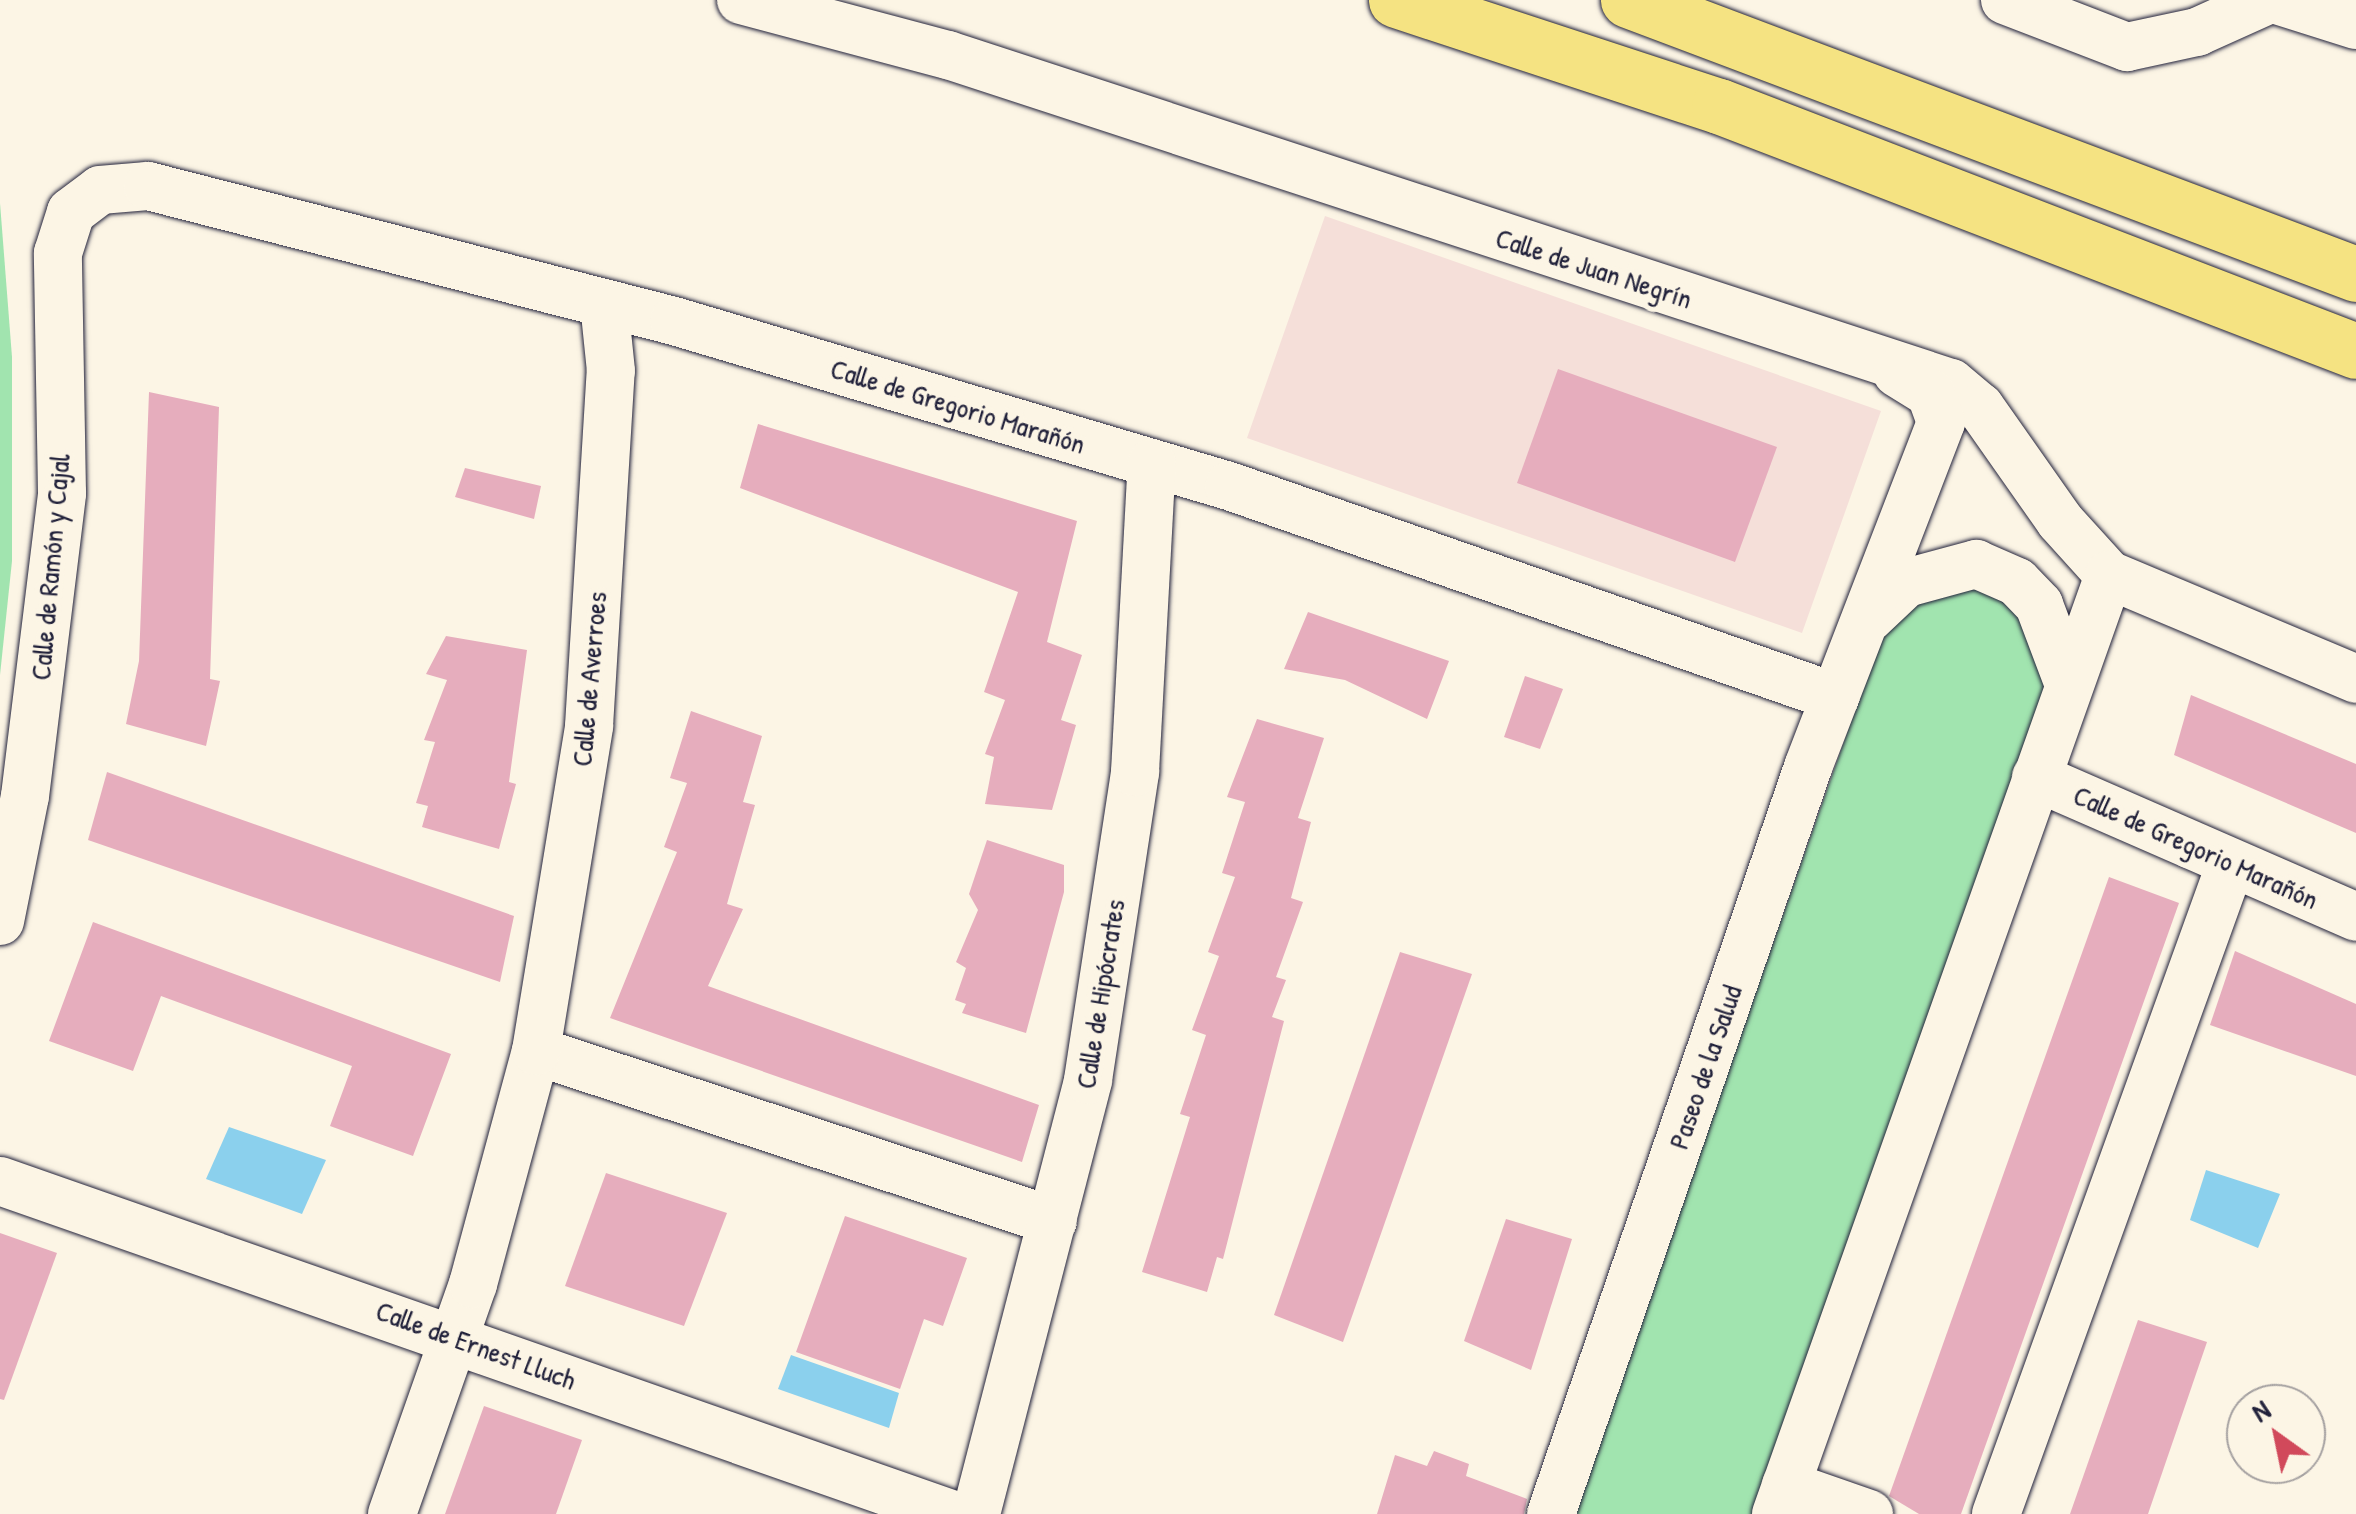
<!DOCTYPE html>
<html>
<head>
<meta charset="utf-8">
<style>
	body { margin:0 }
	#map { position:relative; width:2356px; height:1514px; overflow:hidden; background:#fcf5e5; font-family:"Patrick Hand",sans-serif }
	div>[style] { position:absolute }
	.built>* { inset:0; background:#f5dfd9 }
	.green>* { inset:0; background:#a1e4af }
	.water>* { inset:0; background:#8bd0ed }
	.building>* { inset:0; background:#e6adbd }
	.roads { filter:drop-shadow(0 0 2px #22223b) drop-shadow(0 0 2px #22223b) }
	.minor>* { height:48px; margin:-24px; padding:0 24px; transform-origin:24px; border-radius:24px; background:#fcf5e5 }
	.highway>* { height:55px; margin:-27.5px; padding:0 27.5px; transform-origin:27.5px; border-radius:27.5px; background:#f5e382 }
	span { translate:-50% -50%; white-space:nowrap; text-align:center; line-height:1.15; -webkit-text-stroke:10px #fcf5e5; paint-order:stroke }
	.street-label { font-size:28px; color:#22223b }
	.north { position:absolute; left:2226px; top:1384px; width:100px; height:100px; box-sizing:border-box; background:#fcf5e5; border:2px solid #a5a1a1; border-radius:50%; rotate:327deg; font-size:28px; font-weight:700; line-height:40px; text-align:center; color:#22223b }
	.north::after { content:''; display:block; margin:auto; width:35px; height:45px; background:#d1495b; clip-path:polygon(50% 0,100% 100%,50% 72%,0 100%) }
</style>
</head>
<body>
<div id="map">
	<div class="built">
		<i style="clip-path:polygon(1325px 216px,1881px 411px,1802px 633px,1247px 438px)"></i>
	</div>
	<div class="green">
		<i style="clip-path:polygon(0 203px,12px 357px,12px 561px,0 675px)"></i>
		<i style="clip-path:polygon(1935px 582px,2014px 588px,2050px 695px,1758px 1514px,1572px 1514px,1889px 614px)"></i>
	</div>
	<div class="water">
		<i style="clip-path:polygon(229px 1127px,326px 1160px,302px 1214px,206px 1179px)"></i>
		<i style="clip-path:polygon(2206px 1170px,2280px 1194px,2258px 1248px,2190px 1220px)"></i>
		<i style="clip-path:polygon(791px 1355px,899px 1393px,889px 1428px,778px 1389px)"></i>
	</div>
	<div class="building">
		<i style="clip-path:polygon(1558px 369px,1777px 447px,1735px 562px,1517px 483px)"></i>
		<i style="clip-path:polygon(149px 392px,219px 407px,210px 679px,220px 681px,206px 746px,126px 724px,139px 661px)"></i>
		<i style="clip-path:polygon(758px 424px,1077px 521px,1047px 642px,1082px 655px,1061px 720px,1076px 725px,1052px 810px,985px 804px,994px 757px,985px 754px,1005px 700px,984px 692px,1018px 592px,740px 488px)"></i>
		<i style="clip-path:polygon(465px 468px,541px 486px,534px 519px,455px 497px)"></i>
		<i style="clip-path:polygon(1308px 612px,1449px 661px,1427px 719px,1345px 680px,1284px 669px)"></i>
		<i style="clip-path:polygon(446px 636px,527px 650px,509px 782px,516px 784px,499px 849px,422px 827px,428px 806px,416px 803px,435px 742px,424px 740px,447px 680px,426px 674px)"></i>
		<i style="clip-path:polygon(1525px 676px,1563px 689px,1540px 749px,1504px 737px)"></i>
		<i style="clip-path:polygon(2191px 695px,2356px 764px,2356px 833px,2174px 755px)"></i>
		<i style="clip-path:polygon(691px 711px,762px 736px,743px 802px,755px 805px,727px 904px,743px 909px,708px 986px,1039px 1105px,1022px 1162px,610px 1018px,677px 852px,664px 847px,687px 783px,670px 778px)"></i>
		<i style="clip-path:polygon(1257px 719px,1324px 738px,1298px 818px,1311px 822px,1291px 898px,1303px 902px,1276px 977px,1286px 980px,1272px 1017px,1284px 1021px,1223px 1259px,1217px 1257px,1207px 1292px,1142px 1272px,1190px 1117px,1180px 1114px,1206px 1035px,1192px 1030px,1219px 956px,1208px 952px,1235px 877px,1222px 873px,1245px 802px,1227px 797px)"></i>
		<i style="clip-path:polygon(107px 772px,514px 916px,500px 982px,88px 840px)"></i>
		<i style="clip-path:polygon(987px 840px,1064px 865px,1064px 892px,1026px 1033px,962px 1013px,966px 1004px,955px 1000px,966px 968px,956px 962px,978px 910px,969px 894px)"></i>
		<i style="clip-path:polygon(2109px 877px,2179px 903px,1961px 1514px,1919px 1514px,1889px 1496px)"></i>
		<i style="clip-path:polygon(93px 922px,451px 1054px,413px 1156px,330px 1126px,352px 1066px,161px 996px,133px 1071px,49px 1041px)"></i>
		<i style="clip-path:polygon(2235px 951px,2356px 1004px,2356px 1076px,2210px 1025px)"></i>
		<i style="clip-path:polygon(1400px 952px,1472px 974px,1343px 1342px,1274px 1315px)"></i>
		<i style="clip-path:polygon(606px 1173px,727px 1213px,684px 1326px,565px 1286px)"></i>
		<i style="clip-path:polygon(845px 1216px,967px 1258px,943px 1326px,924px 1319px,900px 1389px,796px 1352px)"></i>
		<i style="clip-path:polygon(1506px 1219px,1572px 1239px,1531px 1370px,1464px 1341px)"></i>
		<i style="clip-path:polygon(0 1233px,57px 1253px,4px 1400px,0 1399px)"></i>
		<i style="clip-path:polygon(2138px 1320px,2207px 1342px,2148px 1514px,2070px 1514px)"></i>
		<i style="clip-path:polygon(484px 1406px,582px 1440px,556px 1514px,445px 1514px)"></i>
		<i style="clip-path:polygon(1434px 1451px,1469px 1464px,1466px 1476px,1527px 1499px,1524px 1514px,1377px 1514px,1395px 1455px,1427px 1466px)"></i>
	</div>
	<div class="roads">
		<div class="minor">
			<i style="left:741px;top:0;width:214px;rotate:14.9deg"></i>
			<i style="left:948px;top:55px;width:1055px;rotate:18.11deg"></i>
			<i style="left:1951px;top:383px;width:38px;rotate:40deg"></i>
			<i style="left:1980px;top:407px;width:139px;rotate:54.9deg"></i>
			<i style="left:2060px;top:521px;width:73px;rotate:47.8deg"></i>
			<i style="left:2109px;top:575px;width:268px;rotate:22.8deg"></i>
			<i style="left:2005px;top:0;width:131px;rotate:21.1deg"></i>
			<i style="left:2127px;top:47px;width:72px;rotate:-12.1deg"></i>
			<i style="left:2197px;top:32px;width:78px;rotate:-24.3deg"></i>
			<i style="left:2277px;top:0;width:83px;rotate:17.6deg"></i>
			<i style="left:1869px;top:618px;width:51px;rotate:-43.4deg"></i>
			<i style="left:1906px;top:583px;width:73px;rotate:-15.2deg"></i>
			<i style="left:1976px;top:564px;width:45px;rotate:23.7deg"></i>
			<i style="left:2017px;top:582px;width:32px;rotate:46deg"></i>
			<i style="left:2039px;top:605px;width:85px;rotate:69.4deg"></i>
			<i style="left:2036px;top:777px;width:349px;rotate:23.6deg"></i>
			<i style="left:0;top:921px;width:127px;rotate:-78.7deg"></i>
			<i style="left:25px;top:796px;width:305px;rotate:-83deg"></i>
			<i style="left:62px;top:493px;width:240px;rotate:-91deg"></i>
			<i style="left:58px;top:253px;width:43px;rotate:-72.4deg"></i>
			<i style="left:71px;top:212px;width:36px;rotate:-37deg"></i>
			<i style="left:100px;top:190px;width:48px;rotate:-4.8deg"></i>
			<i style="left:148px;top:186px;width:543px;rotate:14.39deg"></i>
			<i style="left:674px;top:321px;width:579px;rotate:16.56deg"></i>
			<i style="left:1229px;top:486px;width:642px;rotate:19.2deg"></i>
			<i style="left:536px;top:1051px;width:544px;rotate:18.2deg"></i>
			<i style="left:0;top:1181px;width:1008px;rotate:19.3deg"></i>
			<i style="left:1786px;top:1485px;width:88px;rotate:19.3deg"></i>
			<i style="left:392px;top:1514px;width:244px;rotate:-70.6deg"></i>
			<i style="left:473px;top:1284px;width:241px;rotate:-74.9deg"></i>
			<i style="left:536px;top:1051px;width:329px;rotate:-80.7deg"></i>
			<i style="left:589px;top:726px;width:356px;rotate:-86.5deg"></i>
			<i style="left:611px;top:371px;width:68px;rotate:-95.9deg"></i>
			<i style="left:976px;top:1514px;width:448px;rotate:-75.5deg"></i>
			<i style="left:1088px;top:1080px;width:312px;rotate:-81.3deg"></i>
			<i style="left:1135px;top:772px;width:309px;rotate:-86.9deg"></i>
			<i style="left:1551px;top:1514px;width:790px;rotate:-71.01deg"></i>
			<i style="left:1808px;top:767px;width:370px;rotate:-68.9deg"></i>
			<i style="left:1941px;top:422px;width:30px;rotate:-110deg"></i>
			<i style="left:1931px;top:394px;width:40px;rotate:-148deg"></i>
			<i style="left:1776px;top:1514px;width:996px;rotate:-70.47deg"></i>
			<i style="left:1996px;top:1514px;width:692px;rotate:-70.15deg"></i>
		</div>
		<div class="highway">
			<i style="left:1396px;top:0;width:340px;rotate:18.2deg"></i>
			<i style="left:1719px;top:106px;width:682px;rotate:21.04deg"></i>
			<i style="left:1628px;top:0;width:778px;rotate:20.63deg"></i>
		</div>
	</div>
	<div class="street-label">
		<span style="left:1594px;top:268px;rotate:18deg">Calle de Juan Negrín</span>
		<span style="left:958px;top:406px;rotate:17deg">Calle de Gregorio Marañón</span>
		<span style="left:50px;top:567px;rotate:-85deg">Calle de Ramón y Cajal</span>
		<span style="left:589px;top:679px;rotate:-85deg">Calle de Averroes</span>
		<span style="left:2196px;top:847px;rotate:24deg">Calle de Gregorio Marañón</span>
		<span style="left:1100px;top:994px;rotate:-81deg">Calle de Hipócrates</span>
		<span style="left:1705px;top:1067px;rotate:-71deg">Paseo de la Salud</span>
		<span style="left:476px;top:1345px;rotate:20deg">Calle de Ernest Lluch</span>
	</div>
	<div class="north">N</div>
</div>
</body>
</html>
